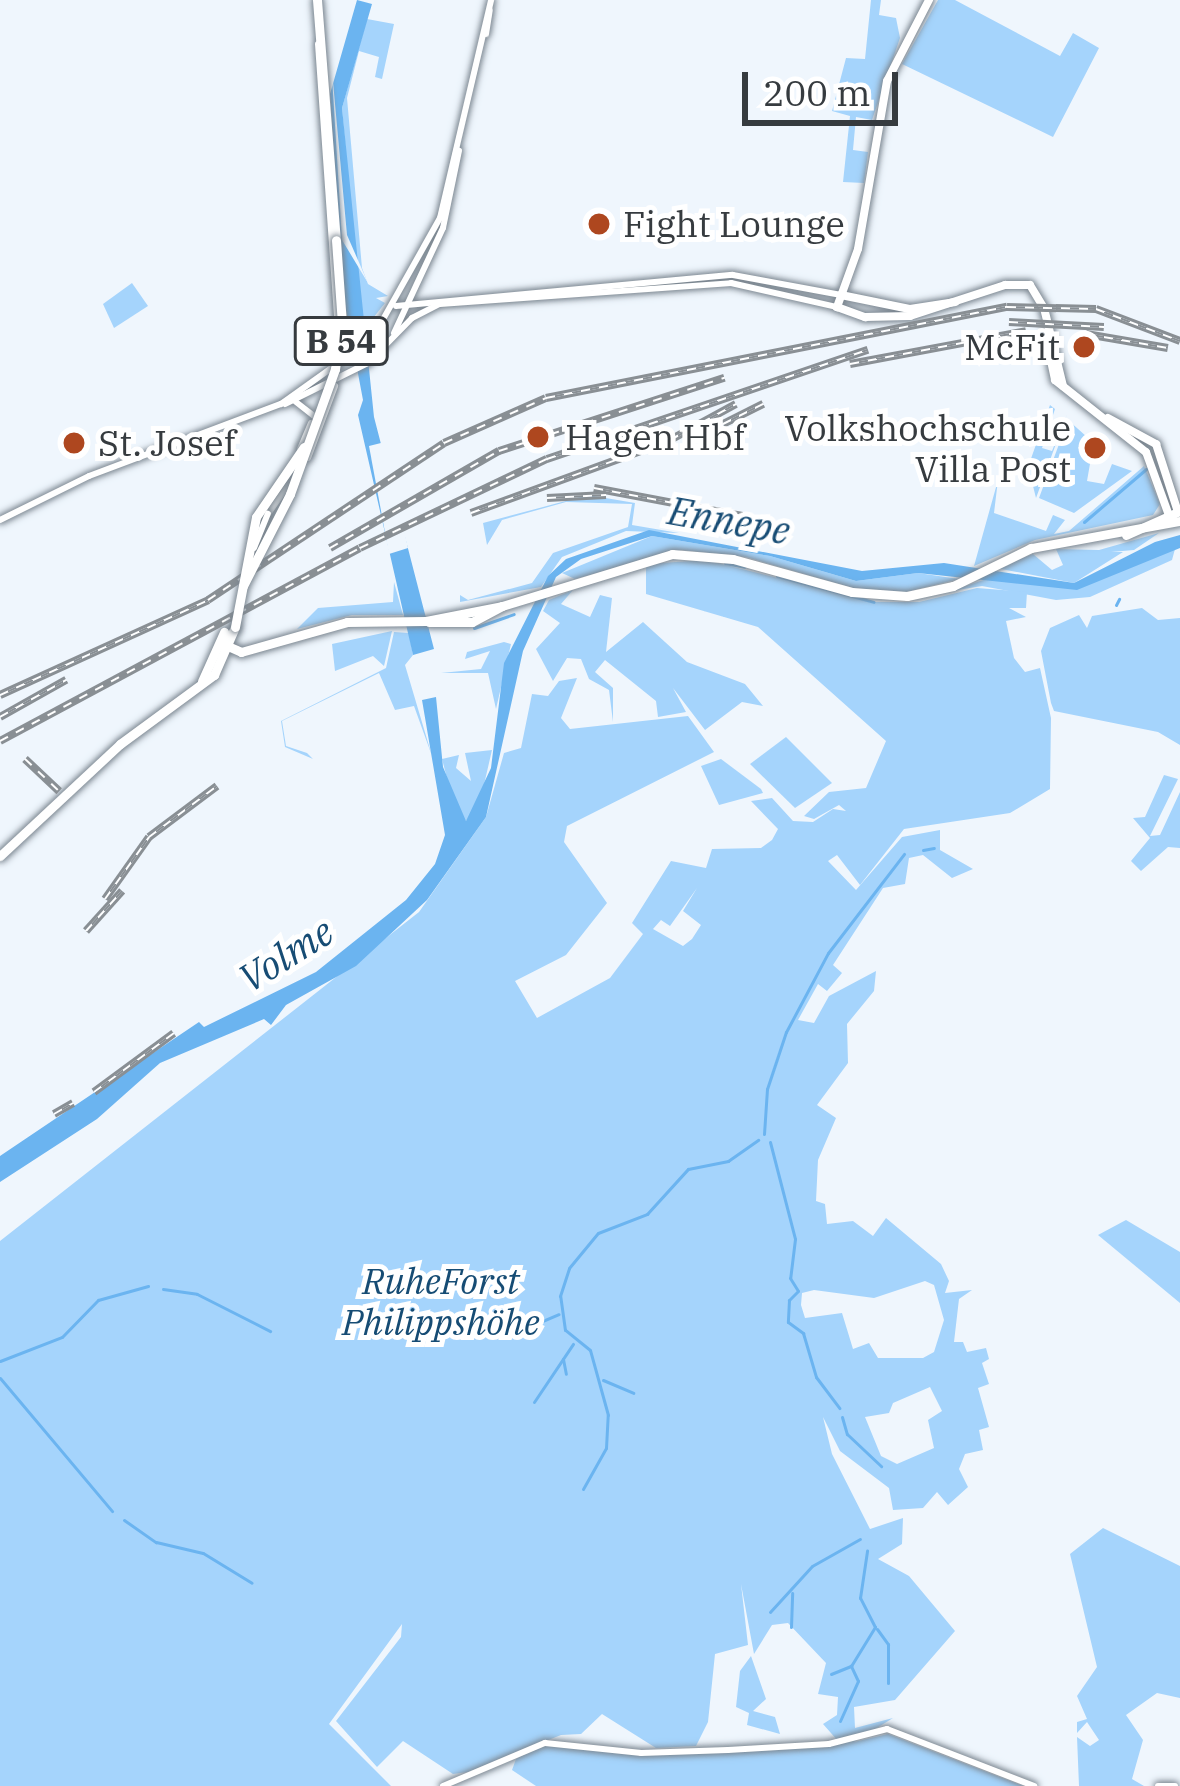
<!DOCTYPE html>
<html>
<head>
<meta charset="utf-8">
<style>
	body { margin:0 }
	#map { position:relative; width:1180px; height:1786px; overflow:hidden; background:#eff6fd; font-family:"IBM Plex Serif",serif }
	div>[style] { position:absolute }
	.green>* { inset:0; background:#a5d4fc }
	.water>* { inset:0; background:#6bb4f0 }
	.pier>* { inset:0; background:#eff6fd }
	.stream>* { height:3px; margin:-1.5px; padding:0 1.5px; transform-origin:1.5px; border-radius:1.5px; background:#6bb4f0 }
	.roads { filter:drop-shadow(0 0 3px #7b8690) drop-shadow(0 0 3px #7b8690) }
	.tertiary>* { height:6px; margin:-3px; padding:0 3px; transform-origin:3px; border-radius:3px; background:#fff }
	.secondary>* { height:8px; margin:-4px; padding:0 4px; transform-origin:4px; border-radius:4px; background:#fff }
	.primary>* { height:9px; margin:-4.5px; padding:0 4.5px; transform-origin:4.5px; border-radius:4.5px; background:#fff }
	.rail>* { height:8px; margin-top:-4px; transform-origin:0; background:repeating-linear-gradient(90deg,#fff 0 9px,#898f94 0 18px); box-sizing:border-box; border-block:3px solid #898f94 }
	.bridges { filter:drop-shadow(0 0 3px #7b8690) drop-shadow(0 0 3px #7b8690) }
	.tertiary-bridge>* { height:6px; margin:-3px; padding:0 3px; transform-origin:3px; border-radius:3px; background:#fff }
	.primary-bridge>* { height:9px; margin:-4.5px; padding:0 4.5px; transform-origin:4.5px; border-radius:4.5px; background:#fff }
	.dots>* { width:33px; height:33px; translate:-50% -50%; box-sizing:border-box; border:6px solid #fff; border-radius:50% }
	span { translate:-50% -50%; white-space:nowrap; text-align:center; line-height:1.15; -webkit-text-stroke:10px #fff; paint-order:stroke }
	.shield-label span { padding:3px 9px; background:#fff; border:3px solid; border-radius:9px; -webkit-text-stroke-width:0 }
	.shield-label { font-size:33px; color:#363b3f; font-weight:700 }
	.poi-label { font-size:36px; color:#363b3f }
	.left { translate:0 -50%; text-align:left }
	.right { translate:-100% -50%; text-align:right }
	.park-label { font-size:36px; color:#164c74; font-style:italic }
	.water-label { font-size:39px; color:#174c74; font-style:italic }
	.scale { position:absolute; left:742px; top:72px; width:156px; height:54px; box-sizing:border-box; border:6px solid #363b3f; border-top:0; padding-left:15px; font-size:36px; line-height:42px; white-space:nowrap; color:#363b3f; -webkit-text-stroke:9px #fff; paint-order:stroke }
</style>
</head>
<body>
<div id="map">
	<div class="green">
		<i style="clip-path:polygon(871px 0,881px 0,879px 15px,896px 18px,900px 38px,872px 120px,856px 117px,853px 150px,868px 152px,864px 183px,843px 182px,850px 116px,832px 111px,846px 58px,865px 59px)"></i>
		<i style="clip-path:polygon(938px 0,955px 0,1060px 56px,1073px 33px,1099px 48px,1053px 137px,902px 64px)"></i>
		<i style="clip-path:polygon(367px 19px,394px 24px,382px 79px,375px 77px,379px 57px,359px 51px,347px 98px,362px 268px,368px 284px,388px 296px,376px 298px,385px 303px,362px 332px,342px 108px)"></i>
		<i style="clip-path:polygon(132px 283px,148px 306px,114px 328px,103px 304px)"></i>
		<i style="clip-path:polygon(1050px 405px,1055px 409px,1042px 448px,1052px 451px,1067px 414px,1036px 498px,1033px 486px,1022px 484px)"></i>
		<i style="clip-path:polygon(1068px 420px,1087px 437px,1078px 448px,1091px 458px,1087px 481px,1104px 484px,1112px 464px,1132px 471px,1074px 513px,1039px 498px)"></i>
		<i style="clip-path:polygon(1144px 466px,1160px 504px,1153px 515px,1035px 540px,974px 566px,998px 480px,994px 513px,1046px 531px,1053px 515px,1065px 520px,1054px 534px,1069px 531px)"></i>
		<i style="clip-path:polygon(588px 495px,635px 503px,632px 525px,679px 533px,626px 531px,562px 557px,541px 587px,460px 602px,460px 595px,468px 600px,532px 583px,553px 553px,628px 527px,632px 504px,566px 502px,502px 520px,487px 545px,483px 523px)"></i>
		<i style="clip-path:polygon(1159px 533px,1134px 550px,1111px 552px,1123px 552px,1074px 583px,996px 568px,1033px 554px,1052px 570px,1063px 565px,1056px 549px,1099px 550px)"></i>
		<i style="clip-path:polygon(652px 536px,770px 556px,856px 581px,918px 573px,959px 579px,902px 593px,853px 588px,746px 557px,682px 550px,575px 579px,562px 573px)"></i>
		<i style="clip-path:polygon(1175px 549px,1172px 560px,1090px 597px,1056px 600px,982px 586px,951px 591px,989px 578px,1077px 589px)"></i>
		<i style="clip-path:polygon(evenodd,706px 560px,873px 602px,919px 602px,977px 588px,1027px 592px,1026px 608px,1009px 608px,1026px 617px,1006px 621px,1014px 658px,1025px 672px,1040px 668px,1051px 718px,1050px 789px,1010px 813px,904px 829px,860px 885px,837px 855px,828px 861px,856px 890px,902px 837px,940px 830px,940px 850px,973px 869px,952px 878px,923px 855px,909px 858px,905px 884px,883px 888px,833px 965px,842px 973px,827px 991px,818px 984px,798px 1020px,814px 1023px,829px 996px,876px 971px,874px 991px,847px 1024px,848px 1063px,817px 1105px,836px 1118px,818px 1160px,816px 1201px,825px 1204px,827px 1224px,853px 1221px,873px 1236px,886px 1218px,941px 1264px,949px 1281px,945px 1293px,972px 1290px,959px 1299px,954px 1342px,963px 1342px,967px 1352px,986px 1348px,989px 1359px,982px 1363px,989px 1384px,978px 1388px,989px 1427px,979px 1430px,983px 1450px,965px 1454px,959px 1469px,968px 1487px,948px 1505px,937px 1492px,923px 1508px,893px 1510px,889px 1488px,840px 1451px,823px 1417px,832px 1454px,870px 1529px,903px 1518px,902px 1544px,878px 1559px,909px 1576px,955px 1631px,895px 1700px,854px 1707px,855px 1728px,893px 1718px,854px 1742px,888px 1734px,1023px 1786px,536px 1786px,512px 1770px,516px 1759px,545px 1743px,641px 1753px,838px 1741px,823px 1724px,837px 1715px,838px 1697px,818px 1694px,826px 1663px,788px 1623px,772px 1625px,754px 1654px,741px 1584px,748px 1645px,715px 1654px,708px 1722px,696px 1746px,656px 1748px,602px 1714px,581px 1734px,561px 1735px,468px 1772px,453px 1774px,403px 1741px,377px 1767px,336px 1721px,401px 1637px,402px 1624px,329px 1724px,391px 1786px,0 1786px,0 1241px,419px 912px,486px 817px,504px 753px,521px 748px,532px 694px,548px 696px,559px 681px,577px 678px,561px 718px,570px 729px,688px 716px,714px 752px,567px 826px,564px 842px,607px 903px,566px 955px,515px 981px,537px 1018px,610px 978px,643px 934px,632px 923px,671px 861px,706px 868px,712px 849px,761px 848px,772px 840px,778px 829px,751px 801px,772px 798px,793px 821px,813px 822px,833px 809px,846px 811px,839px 805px,814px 819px,804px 816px,829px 792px,866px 788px,886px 741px,758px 627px,646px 594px,646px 564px,706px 560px,697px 888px,683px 911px,701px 925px,692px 939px,683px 946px,653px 929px,661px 920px,670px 926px,697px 888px,706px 560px,925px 1281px,934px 1285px,944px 1320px,934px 1352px,923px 1358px,878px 1358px,869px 1343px,853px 1349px,842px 1313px,805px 1318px,801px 1305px,802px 1293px,814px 1290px,874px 1298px,925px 1281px,706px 560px,930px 1387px,942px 1411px,928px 1420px,934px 1448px,897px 1464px,881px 1456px,865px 1417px,889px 1413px,893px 1403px,930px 1387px)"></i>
		<i style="clip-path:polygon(394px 582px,403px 615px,352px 615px,297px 629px,318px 608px,393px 602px)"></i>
		<i style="clip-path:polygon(573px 590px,561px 604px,590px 617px,600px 595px,612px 598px,606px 652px,643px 622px,687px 662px,745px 684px,763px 706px,742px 702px,705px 730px,673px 688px,686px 712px,658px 717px,656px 701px,605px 660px,595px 672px,613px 688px,613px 722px,609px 690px,589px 679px,581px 659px,567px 658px,553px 681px,536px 649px,560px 623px,543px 611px,549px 600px)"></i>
		<i style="clip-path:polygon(1142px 608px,1158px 620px,1180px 618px,1180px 745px,1158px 732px,1054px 711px,1051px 703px,1041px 651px,1050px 628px,1079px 615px,1087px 628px,1092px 616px)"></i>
		<i style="clip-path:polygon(392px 631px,384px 666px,373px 656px,335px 671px,332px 644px)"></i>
		<i style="clip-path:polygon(394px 632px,409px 633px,413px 655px,405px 665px,432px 756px,414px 706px,395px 710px,379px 673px,282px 721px,286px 746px,307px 753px,313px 759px,285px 747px,281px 721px,386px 668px)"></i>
		<i style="clip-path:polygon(504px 642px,511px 644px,496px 709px,488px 673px,441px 673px,481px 669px,490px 651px,465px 659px,467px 652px)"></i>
		<i style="clip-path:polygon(786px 737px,832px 783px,795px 808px,750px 764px)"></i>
		<i style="clip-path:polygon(492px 750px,480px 802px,466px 821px,456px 813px,442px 759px,459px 755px,456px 768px,471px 781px,465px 753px)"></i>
		<i style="clip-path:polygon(721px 759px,761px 789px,763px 793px,719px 805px,701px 766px)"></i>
		<i style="clip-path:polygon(1164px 775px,1178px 779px,1150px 836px,1160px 835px,1180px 792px,1180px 848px,1168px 847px,1141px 871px,1131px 861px,1150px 838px,1133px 818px,1145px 817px)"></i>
		<i style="clip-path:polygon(1126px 1220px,1180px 1252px,1180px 1303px,1098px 1235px)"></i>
		<i style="clip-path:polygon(1103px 1528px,1180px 1566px,1180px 1698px,1157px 1693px,1126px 1715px,1143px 1740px,1132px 1779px,1144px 1786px,1079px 1786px,1077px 1737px,1090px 1746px,1099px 1740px,1087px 1722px,1077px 1733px,1077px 1722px,1087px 1719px,1077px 1696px,1097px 1667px,1070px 1554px)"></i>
		<i style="clip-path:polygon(751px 1656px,766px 1699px,753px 1711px,775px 1717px,780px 1734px,747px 1725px,749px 1713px,736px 1707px,740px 1671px)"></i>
	</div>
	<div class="water">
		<i style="clip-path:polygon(357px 0,372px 4px,342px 108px,374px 417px,434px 649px,413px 655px,358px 415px,363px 400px,342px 289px,330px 94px)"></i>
		<i style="clip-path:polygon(649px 530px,862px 571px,944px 563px,1074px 583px,1155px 542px,1180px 535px,1180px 548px,1077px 590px,918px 573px,856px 581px,770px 556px,652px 536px,581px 559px,556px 577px,523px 651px,486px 817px,427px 900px,356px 966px,286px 1005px,271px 1025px,264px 1019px,160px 1063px,97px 1119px,0 1182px,0 1156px,199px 1022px,204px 1027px,316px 972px,406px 900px,435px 864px,445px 835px,422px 700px,436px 697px,443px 767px,466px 821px,491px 768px,504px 663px,548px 576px,566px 559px)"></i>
	</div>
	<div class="pier">
		<i style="clip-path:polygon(331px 60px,347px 235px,368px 283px,342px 240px)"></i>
		<i style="clip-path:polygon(385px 442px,408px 548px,389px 554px,369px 446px)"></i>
	</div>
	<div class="stream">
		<i style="left:1084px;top:522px;width:82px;rotate:-40.5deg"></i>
		<i style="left:725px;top:563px;width:20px;rotate:11deg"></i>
		<i style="left:777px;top:576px;width:100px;rotate:15deg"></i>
		<i style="left:1116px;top:605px;width:7px;rotate:-63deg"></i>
		<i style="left:474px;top:628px;width:42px;rotate:-19.3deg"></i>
		<i style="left:923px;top:850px;width:11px;rotate:-10deg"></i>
		<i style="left:764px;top:1134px;width:45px;rotate:-86.2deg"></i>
		<i style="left:767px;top:1089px;width:60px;rotate:-71.6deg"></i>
		<i style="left:786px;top:1032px;width:89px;rotate:-62deg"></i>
		<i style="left:828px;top:953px;width:125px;rotate:-52.5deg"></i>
		<i style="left:770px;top:1142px;width:100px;rotate:75.5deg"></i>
		<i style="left:795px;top:1239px;width:39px;rotate:97deg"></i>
		<i style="left:790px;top:1278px;width:15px;rotate:58deg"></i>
		<i style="left:798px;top:1291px;width:13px;rotate:135deg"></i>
		<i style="left:789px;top:1300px;width:22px;rotate:93deg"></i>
		<i style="left:788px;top:1322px;width:19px;rotate:36deg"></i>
		<i style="left:803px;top:1333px;width:46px;rotate:73.5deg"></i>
		<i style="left:816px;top:1377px;width:39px;rotate:53deg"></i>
		<i style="left:163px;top:1289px;width:34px;rotate:8deg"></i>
		<i style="left:197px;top:1294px;width:82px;rotate:26.9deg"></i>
		<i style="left:519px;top:1331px;width:43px;rotate:-23deg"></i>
		<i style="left:563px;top:1359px;width:15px;rotate:79deg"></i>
		<i style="left:0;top:1361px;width:66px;rotate:-21.2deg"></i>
		<i style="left:62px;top:1337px;width:52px;rotate:-45.8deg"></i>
		<i style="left:98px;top:1300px;width:52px;rotate:-15.6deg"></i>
		<i style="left:0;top:1378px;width:174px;rotate:49.9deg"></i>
		<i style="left:603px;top:1380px;width:33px;rotate:23deg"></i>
		<i style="left:534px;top:1402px;width:70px;rotate:-56.1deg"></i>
		<i style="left:842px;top:1417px;width:18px;rotate:74deg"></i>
		<i style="left:847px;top:1434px;width:47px;rotate:43.3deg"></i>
		<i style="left:583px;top:1489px;width:47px;rotate:-60.7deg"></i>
		<i style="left:606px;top:1448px;width:33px;rotate:-87deg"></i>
		<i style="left:608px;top:1415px;width:67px;rotate:-105.5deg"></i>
		<i style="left:590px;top:1350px;width:32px;rotate:-141deg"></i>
		<i style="left:565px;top:1330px;width:34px;rotate:-98deg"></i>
		<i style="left:560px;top:1296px;width:29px;rotate:-72deg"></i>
		<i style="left:569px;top:1268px;width:45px;rotate:-50.4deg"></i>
		<i style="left:598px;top:1233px;width:53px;rotate:-21.2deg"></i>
		<i style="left:647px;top:1214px;width:61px;rotate:-47.7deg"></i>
		<i style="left:688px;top:1169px;width:41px;rotate:-11.3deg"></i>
		<i style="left:728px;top:1161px;width:37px;rotate:-35deg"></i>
		<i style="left:124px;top:1520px;width:39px;rotate:35deg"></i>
		<i style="left:156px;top:1542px;width:48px;rotate:13.2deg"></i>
		<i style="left:203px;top:1553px;width:57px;rotate:31.5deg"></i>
		<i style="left:770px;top:1612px;width:62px;rotate:-47.6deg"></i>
		<i style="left:812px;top:1566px;width:55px;rotate:-29.4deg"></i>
		<i style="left:791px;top:1627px;width:34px;rotate:-88deg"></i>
		<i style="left:877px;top:1629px;width:19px;rotate:54deg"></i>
		<i style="left:888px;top:1644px;width:39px;rotate:90deg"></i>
		<i style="left:831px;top:1674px;width:22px;rotate:-22deg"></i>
		<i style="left:840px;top:1721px;width:44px;rotate:-65.8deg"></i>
		<i style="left:858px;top:1681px;width:17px;rotate:-115deg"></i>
		<i style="left:851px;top:1666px;width:46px;rotate:-58.4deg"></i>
		<i style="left:875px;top:1627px;width:33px;rotate:-117deg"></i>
		<i style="left:860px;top:1598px;width:48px;rotate:-81.5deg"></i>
	</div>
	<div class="roads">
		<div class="tertiary">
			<i style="left:486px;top:34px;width:24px;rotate:-81deg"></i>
			<i style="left:318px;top:44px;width:286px;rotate:86deg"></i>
			<i style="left:396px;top:306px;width:338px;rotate:-5.3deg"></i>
			<i style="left:733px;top:275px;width:110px;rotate:10.5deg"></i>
			<i style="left:394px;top:333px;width:116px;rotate:-65deg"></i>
			<i style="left:443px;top:228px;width:79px;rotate:-78.3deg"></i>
			<i style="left:296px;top:402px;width:23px;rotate:38deg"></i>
			<i style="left:285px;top:404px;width:93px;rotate:-26.3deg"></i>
			<i style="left:368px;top:363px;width:63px;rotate:-45.6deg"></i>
			<i style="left:412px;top:318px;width:31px;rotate:-27deg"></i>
			<i style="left:440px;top:304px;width:292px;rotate:-4.1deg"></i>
			<i style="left:731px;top:283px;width:109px;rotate:12.8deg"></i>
			<i style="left:300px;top:449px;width:28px;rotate:-67deg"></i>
			<i style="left:308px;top:458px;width:77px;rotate:-69.4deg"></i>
			<i style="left:268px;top:514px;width:38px;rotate:-55deg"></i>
			<i style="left:0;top:520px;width:99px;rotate:-26.3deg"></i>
			<i style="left:89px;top:476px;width:205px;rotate:-20.6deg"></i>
			<i style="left:281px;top:404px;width:112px;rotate:-35.5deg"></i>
			<i style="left:372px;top:339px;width:139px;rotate:-60.7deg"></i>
			<i style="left:440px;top:218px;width:224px;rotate:-76.8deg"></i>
			<i style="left:443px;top:1786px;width:111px;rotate:-22.9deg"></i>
			<i style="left:545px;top:1743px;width:97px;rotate:5.9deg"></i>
			<i style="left:641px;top:1753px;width:87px;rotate:-2deg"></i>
			<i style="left:728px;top:1750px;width:101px;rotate:-3.4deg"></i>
			<i style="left:829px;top:1744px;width:60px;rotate:-14.5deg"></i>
			<i style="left:887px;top:1729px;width:158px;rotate:21.2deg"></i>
			<i style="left:1158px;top:1786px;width:17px"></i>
		</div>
		<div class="secondary">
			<i style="left:929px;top:0;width:91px;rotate:117.4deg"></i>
			<i style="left:887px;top:81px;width:170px;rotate:99.8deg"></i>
			<i style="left:858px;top:249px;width:62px;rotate:109.9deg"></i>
			<i style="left:837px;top:307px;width:30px;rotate:20deg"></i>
			<i style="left:865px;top:317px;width:45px;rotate:-1.3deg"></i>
			<i style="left:910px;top:316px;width:100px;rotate:-18.1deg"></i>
			<i style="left:1005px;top:285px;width:25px"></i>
			<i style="left:1030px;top:285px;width:27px;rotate:59deg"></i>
			<i style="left:1044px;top:308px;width:80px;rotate:76.3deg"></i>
			<i style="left:841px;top:295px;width:70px;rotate:11.5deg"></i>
			<i style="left:910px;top:309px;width:46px;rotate:-8.8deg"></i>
			<i style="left:1047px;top:342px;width:39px;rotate:78deg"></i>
			<i style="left:1055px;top:380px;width:116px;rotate:38.4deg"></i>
			<i style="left:1146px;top:452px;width:73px;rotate:70.1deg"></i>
			<i style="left:1108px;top:418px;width:55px;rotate:28.4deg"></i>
			<i style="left:1156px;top:444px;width:71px;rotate:72.1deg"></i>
		</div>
		<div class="primary">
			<i style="left:317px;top:0;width:241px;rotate:85.5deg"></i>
			<i style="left:1126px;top:535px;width:59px;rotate:-24deg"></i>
			<i style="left:429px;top:622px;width:43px"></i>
			<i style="left:472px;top:622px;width:34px;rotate:-28deg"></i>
			<i style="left:221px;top:643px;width:22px;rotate:24deg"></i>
			<i style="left:241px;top:652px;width:110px;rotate:-15.8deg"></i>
			<i style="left:347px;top:622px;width:79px;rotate:-0.7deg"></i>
			<i style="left:426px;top:621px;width:77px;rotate:-11.2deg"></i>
			<i style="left:502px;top:606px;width:178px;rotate:-17deg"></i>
			<i style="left:672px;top:554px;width:61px;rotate:4.7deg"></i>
			<i style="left:733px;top:559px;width:123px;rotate:15.5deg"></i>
			<i style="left:852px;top:592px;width:55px;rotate:4.2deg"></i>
			<i style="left:907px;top:596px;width:47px;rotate:-12.3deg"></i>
			<i style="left:953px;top:586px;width:87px;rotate:-26deg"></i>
			<i style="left:1031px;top:548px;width:151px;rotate:-10.3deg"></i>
			<i style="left:202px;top:681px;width:54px;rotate:-65.8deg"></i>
			<i style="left:0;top:856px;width:164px;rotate:-43deg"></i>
			<i style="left:120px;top:744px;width:117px;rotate:-36.3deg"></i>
			<i style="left:214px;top:675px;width:52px;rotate:-66.4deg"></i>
		</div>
	</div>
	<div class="rail">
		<i style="left:1009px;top:322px;width:95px;rotate:3deg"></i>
		<i style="left:1086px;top:334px;width:83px;rotate:9.7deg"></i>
		<i style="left:850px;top:364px;width:179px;rotate:-10.6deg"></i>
		<i style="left:723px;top:424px;width:45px;rotate:-26.6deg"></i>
		<i style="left:594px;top:488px;width:151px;rotate:10.7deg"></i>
		<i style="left:547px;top:498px;width:59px;rotate:-2.9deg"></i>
		<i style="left:471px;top:513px;width:212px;rotate:-20.1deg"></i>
		<i style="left:670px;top:440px;width:75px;rotate:-28.6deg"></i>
		<i style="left:330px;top:548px;width:195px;rotate:-29.9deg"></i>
		<i style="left:499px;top:451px;width:237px;rotate:-18deg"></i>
		<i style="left:0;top:695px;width:229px;rotate:-24.5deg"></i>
		<i style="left:208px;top:600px;width:283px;rotate:-33.6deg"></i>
		<i style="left:444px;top:443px;width:111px;rotate:-23.8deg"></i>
		<i style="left:546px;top:398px;width:470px;rotate:-11.2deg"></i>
		<i style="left:1007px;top:307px;width:89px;rotate:1.3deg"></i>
		<i style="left:1096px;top:309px;width:90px;rotate:20.9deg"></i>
		<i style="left:0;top:717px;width:76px;rotate:-29.3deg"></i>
		<i style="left:0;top:741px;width:408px;rotate:-28.2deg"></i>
		<i style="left:360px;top:548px;width:207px;rotate:-25.5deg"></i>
		<i style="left:547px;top:459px;width:339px;rotate:-18.8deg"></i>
		<i style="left:25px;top:759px;width:47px;rotate:43.3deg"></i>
		<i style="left:105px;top:899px;width:76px;rotate:-54.6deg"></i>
		<i style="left:149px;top:837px;width:85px;rotate:-36.9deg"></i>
		<i style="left:86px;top:931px;width:54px;rotate:-48deg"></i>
		<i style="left:94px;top:1092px;width:99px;rotate:-36.4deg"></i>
		<i style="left:54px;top:1114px;width:22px;rotate:-30deg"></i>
	</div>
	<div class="bridges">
		<div class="tertiary-bridge">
			<i style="left:254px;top:548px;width:37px;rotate:-68deg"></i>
		</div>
		<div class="primary-bridge">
			<i style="left:243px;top:586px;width:103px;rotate:-62.9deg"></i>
			<i style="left:290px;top:494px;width:133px;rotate:-70.2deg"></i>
			<i style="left:335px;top:369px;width:46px;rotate:-81.2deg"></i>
			<i style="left:342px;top:324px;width:84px;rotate:-94.1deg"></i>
			<i style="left:235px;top:627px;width:112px;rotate:-79.2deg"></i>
			<i style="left:256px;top:517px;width:85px;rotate:-55.6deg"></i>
		</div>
	</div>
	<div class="dots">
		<i style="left:599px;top:224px;background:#ae471f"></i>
		<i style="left:1084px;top:347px;background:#ae471f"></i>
		<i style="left:538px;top:437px;background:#ae471f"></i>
		<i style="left:74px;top:443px;background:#ae471f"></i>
		<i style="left:1095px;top:448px;background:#ae471f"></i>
	</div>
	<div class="shield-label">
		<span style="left:341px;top:341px">B 54</span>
	</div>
	<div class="poi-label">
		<span class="left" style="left:623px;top:224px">Fight Lounge</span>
		<span class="right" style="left:1060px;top:347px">McFit</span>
		<span class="right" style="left:1071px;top:448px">Volkshochschule<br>Villa Post</span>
		<span class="left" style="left:565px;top:437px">Hagen Hbf</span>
		<span class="left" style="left:98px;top:443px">St. Josef</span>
	</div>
	<div class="park-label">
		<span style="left:441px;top:1301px">RuheForst<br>Philippshöhe</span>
	</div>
	<div class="water-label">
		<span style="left:729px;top:521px;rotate:10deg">Ennepe</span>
		<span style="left:286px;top:955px;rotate:-32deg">Volme</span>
	</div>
	<div class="scale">200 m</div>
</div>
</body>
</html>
